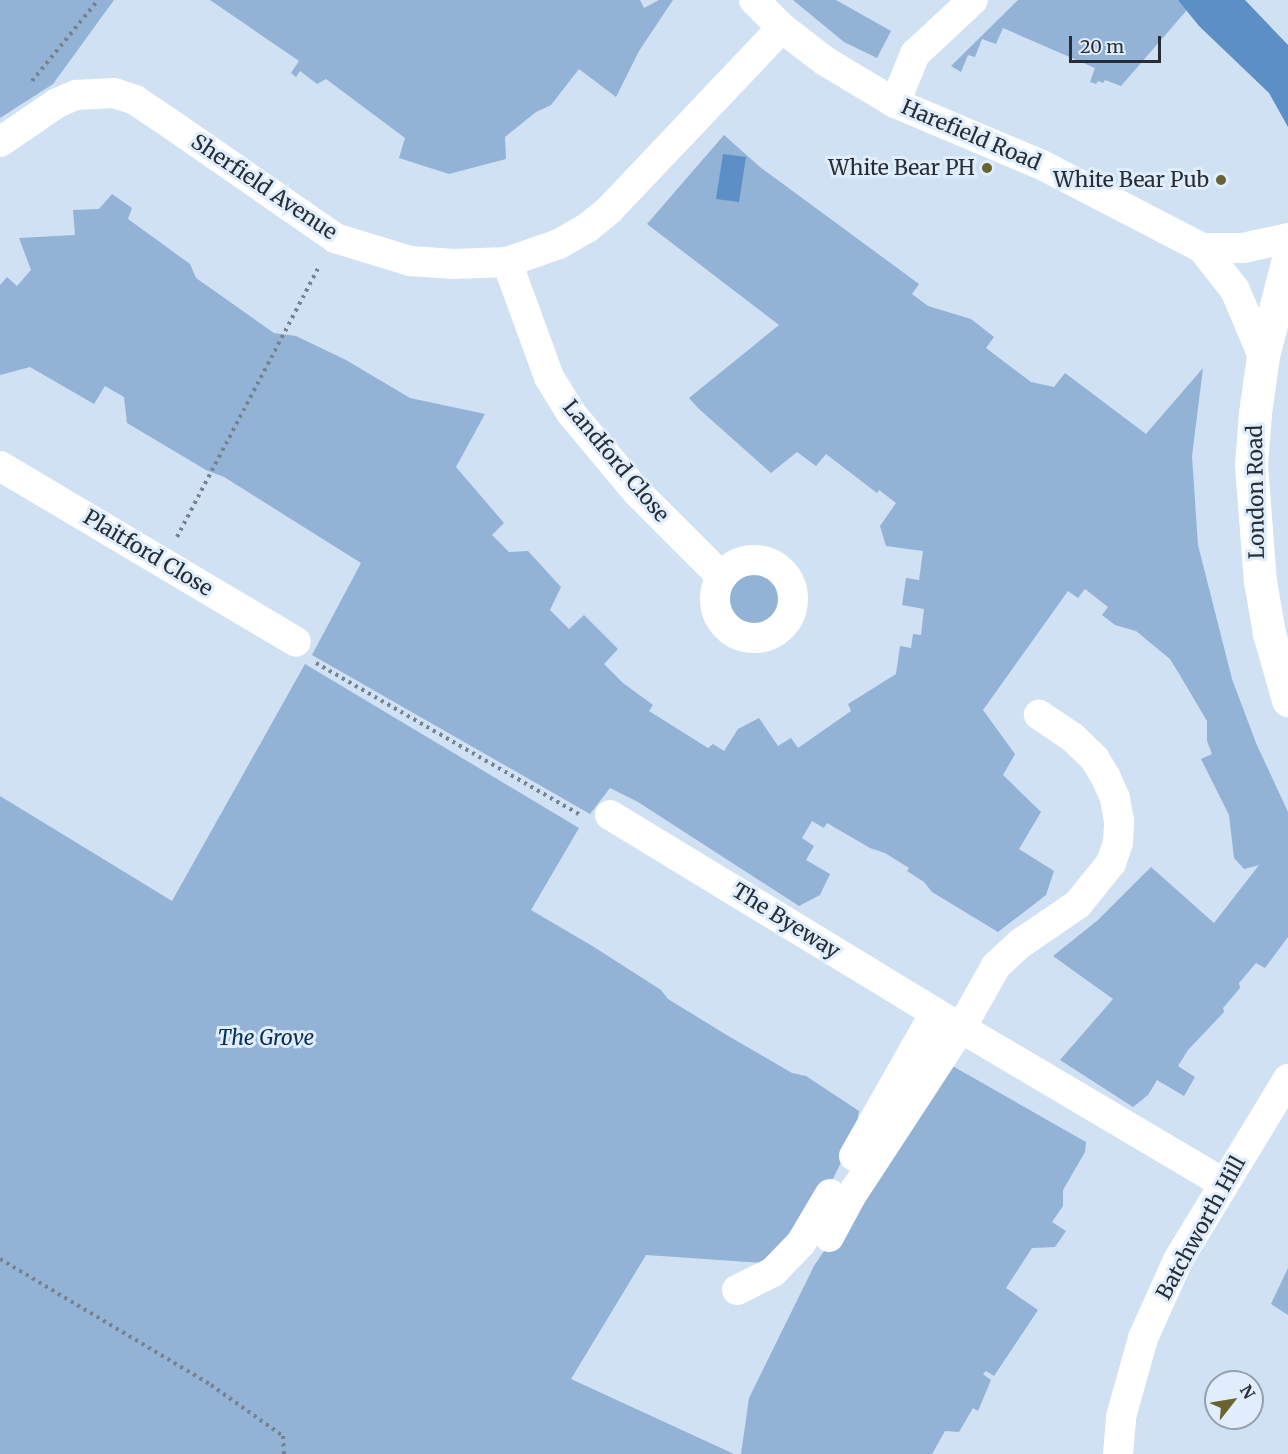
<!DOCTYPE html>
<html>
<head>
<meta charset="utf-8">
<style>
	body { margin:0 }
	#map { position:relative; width:1288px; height:1454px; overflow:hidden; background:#d0e1f4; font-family:Merriweather,serif }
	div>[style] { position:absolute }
	.green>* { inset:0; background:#92b2d6 }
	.round { border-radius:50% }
	.water>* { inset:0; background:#5c8fc5 }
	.path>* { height:4px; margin-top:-2px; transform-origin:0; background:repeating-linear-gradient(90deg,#77828f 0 3px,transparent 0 7.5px) }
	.minor>* { height:30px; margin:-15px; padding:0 15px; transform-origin:15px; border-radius:15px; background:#fff }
	.minor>.ring { margin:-15px; padding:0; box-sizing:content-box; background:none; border:30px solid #fff; border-radius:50% }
	.major>* { height:33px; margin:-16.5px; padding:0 16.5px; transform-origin:16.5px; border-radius:16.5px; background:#fff }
	.dots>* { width:16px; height:16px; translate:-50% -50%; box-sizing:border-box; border:3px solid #e0edfd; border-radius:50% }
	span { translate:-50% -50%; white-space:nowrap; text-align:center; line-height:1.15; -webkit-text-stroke:6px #e0edfd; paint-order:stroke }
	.street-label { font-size:21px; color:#272d34 }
	.poi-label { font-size:21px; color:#272d34 }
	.right { translate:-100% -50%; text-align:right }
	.park-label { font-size:21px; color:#082f53; font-style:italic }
	.north { position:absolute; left:1204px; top:1370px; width:60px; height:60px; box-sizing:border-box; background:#e0edfd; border:2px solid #96a0ad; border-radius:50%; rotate:59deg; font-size:16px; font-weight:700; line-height:24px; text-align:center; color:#272d34 }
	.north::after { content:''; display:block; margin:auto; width:21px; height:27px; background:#6a632f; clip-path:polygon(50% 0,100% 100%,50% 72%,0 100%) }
	.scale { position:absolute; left:1069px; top:36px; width:92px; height:27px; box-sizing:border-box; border:3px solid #272d34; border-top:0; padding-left:8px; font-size:18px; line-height:21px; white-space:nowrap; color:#272d34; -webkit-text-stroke:4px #e0edfd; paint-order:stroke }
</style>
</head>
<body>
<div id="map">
	<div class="green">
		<i style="clip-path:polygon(0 0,114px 0,53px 84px,0 118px)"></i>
		<i style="clip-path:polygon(210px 0,640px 0,644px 8px,659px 0,673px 0,639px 51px,616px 97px,579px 69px,551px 105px,536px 112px,505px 137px,506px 159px,449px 174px,399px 158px,405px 138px,326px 79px,317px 84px,300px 71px,296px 77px,291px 73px,299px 61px)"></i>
		<i style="clip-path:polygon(793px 0,836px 0,891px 31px,877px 58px,844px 42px)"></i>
		<i style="clip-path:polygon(1018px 0,1178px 0,1187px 10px,1121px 86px,1105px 80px,1103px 83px,1098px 81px,1096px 84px,1090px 82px,1095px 68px,1003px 28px,996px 44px,982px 39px,975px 57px,968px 55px,961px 72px,951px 66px)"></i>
		<i style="clip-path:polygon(724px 135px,760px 167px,919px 284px,912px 294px,928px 306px,971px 319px,994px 337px,986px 348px,1031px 382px,1054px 387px,1065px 373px,1146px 434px,1203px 368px,1192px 456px,1198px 545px,1232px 679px,1256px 743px,1288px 812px,1288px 937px,1265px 968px,1256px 963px,1239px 983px,1240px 988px,1223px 1008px,1224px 1012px,1188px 1050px,1178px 1066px,1195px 1077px,1184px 1096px,1157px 1080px,1148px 1095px,1133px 1107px,1060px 1060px,1113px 999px,1053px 956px,1098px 920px,1151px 867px,1214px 923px,1259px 865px,1244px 869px,1234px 858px,1229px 815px,1201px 759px,1212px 754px,1207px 741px,1207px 721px,1178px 672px,1170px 659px,1136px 631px,1115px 625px,1102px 615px,1108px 607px,1085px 589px,1078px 598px,1068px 591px,983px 710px,1015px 754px,1003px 775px,1041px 812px,1019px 849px,1054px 871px,1046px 895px,998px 932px,932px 892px,924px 882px,907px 871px,909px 868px,885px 853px,870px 848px,827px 823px,824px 828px,812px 821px,802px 838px,814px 846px,806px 860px,830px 874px,820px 895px,799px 906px,638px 802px,610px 788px,590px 814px,312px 655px,361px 563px,224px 477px,206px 470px,127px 423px,124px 397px,105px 386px,94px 404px,30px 367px,0 375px,0 285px,7px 277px,17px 286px,31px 270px,19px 238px,75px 235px,73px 210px,99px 209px,112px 194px,132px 208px,128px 219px,190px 264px,196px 278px,274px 333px,296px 336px,346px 360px,410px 398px,485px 414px,456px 467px,504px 523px,492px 535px,509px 552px,528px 551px,561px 587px,550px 610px,569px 629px,584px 615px,618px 649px,604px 664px,623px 683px,653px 705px,649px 711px,708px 748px,713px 744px,724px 751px,738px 729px,759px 718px,778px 746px,791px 738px,798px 748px,851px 711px,848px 704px,896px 674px,900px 646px,911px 648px,913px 634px,921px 635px,924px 609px,902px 605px,906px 578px,919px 580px,923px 551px,886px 546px,880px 526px,896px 503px,879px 490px,877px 493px,826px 454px,816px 466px,797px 452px,771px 473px,699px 409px,689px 398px,779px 325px,647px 224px)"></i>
		<i class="round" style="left:724px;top:571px;width:58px;height:58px"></i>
		<i style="clip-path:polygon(305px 664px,579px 828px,531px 910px,594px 947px,661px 990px,668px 999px,725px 1034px,792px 1073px,806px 1076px,859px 1111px,856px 1132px,820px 1205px,763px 1263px,646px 1255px,571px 1379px,734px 1454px,0 1454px,0 796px,172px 901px)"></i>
		<i style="clip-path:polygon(949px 1064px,1086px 1142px,1085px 1152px,1063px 1190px,1063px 1206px,1052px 1222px,1066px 1231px,1055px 1247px,1032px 1248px,1006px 1288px,1038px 1310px,994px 1376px,986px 1371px,983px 1374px,991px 1380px,978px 1411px,973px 1408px,959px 1432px,945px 1431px,932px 1454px,741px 1454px,749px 1398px,814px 1266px)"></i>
		<i style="clip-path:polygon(1288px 1268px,1288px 1315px,1271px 1304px)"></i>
	</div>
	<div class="water">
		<i style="clip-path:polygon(1178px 0,1245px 0,1288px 45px,1288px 127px,1269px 93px,1199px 26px)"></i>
		<i style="clip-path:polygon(723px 154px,746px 157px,739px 202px,716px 199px)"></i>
	</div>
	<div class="path">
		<i style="left:32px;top:81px;width:104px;rotate:-50.8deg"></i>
		<i style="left:177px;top:537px;width:307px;rotate:-62.3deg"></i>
		<i style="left:316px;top:663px;width:305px;rotate:29.9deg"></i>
		<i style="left:0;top:1259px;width:246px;rotate:30.8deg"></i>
		<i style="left:211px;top:1385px;width:88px;rotate:35.3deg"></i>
		<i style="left:283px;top:1436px;width:18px;rotate:87deg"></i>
	</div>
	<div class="minor">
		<i style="left:754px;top:0;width:40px;rotate:45deg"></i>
		<i style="left:782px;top:28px;width:54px;rotate:37.5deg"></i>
		<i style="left:825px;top:61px;width:82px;rotate:31deg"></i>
		<i style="left:895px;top:103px;width:160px;rotate:22.9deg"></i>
		<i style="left:1042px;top:165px;width:180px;rotate:27.4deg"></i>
		<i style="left:1202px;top:248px;width:53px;rotate:51.8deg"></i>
		<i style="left:1235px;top:290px;width:72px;rotate:67deg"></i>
		<i style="left:895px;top:103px;width:53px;rotate:-67.8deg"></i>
		<i style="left:915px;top:54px;width:79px;rotate:-43deg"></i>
		<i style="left:0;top:142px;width:69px;rotate:-34.4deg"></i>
		<i style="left:57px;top:103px;width:21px;rotate:-23deg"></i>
		<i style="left:76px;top:95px;width:38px;rotate:-3deg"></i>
		<i style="left:114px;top:93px;width:22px;rotate:18deg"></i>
		<i style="left:135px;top:100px;width:32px;rotate:34deg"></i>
		<i style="left:162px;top:118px;width:211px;rotate:34.7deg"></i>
		<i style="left:335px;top:238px;width:78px;rotate:17deg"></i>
		<i style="left:410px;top:261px;width:44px;rotate:3.9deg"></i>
		<i style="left:454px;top:264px;width:53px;rotate:-2.2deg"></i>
		<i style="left:507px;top:262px;width:55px;rotate:-19.1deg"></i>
		<i style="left:559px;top:244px;width:32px;rotate:-30deg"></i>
		<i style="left:587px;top:228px;width:28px;rotate:-39deg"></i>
		<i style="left:609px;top:210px;width:251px;rotate:-46.5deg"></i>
		<i style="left:1202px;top:248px;width:41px"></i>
		<i style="left:1243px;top:248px;width:46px;rotate:-12.5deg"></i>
		<i style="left:507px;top:262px;width:122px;rotate:69.9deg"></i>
		<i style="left:549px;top:377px;width:42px;rotate:58.6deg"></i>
		<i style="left:571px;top:413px;width:103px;rotate:50.1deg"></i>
		<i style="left:637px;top:492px;width:120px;rotate:45deg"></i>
		<i style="left:0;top:466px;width:344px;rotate:30.7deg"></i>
		<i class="ring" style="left:715px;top:560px;width:48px;height:48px"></i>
		<i style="left:610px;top:815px;width:411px;rotate:31.3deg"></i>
		<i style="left:961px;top:1028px;width:304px;rotate:30.6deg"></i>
		<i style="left:854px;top:1156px;width:164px;rotate:-60.5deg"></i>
		<i style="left:829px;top:1237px;width:47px;rotate:-61.8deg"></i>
		<i style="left:851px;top:1196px;width:201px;rotate:-56.8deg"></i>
		<i style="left:961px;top:1028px;width:71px;rotate:-60.6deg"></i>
		<i style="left:996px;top:966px;width:34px;rotate:-43deg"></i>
		<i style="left:1021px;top:943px;width:69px;rotate:-34.4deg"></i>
		<i style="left:1078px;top:904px;width:53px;rotate:-51.2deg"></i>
		<i style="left:1111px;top:863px;width:21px;rotate:-71deg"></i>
		<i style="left:1118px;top:843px;width:22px;rotate:-87deg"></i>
		<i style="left:1119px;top:821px;width:23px;rotate:-100deg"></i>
		<i style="left:1115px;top:798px;width:24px;rotate:-114deg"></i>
		<i style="left:1105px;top:776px;width:21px;rotate:-121deg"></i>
		<i style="left:1094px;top:758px;width:30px;rotate:-136deg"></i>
		<i style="left:1072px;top:737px;width:40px;rotate:-146deg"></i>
		<i style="left:737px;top:1290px;width:40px;rotate:-26.6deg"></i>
		<i style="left:773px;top:1272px;width:40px;rotate:-46deg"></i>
		<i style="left:801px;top:1243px;width:57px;rotate:-59.4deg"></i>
		<i style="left:1118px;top:1454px;width:37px;rotate:-85deg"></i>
		<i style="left:1121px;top:1417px;width:82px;rotate:-74.4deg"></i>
		<i style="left:1143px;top:1338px;width:85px;rotate:-65.8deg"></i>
		<i style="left:1178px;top:1260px;width:212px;rotate:-58.7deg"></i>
	</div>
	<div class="major">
		<i style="left:1288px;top:259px;width:100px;rotate:104.5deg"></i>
		<i style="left:1263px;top:356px;width:58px;rotate:98deg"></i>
		<i style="left:1255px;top:413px;width:52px;rotate:94.4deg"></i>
		<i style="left:1251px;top:465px;width:116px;rotate:85.6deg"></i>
		<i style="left:1260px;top:581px;width:53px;rotate:80.2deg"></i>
		<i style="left:1269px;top:633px;width:70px;rotate:74.2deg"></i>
	</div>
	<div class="dots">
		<i style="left:987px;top:168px;background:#6a632f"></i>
		<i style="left:1221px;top:180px;background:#6a632f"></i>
	</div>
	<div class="street-label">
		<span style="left:971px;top:135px;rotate:23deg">Harefield Road</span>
		<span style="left:264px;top:187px;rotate:34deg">Sherfield Avenue</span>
		<span style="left:616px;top:461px;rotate:50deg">Landford Close</span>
		<span style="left:1256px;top:492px;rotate:-91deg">London Road</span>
		<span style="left:148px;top:553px;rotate:31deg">Plaitford Close</span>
		<span style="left:786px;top:921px;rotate:32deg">The Byeway</span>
		<span style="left:1201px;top:1228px;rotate:-61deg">Batchworth Hill</span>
	</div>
	<div class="poi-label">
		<span class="right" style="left:975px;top:168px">White Bear PH</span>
		<span class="right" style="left:1209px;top:180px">White Bear Pub</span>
	</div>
	<div class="park-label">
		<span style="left:266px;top:1038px">The Grove</span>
	</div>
	<div class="north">N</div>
	<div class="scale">20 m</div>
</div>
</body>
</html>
